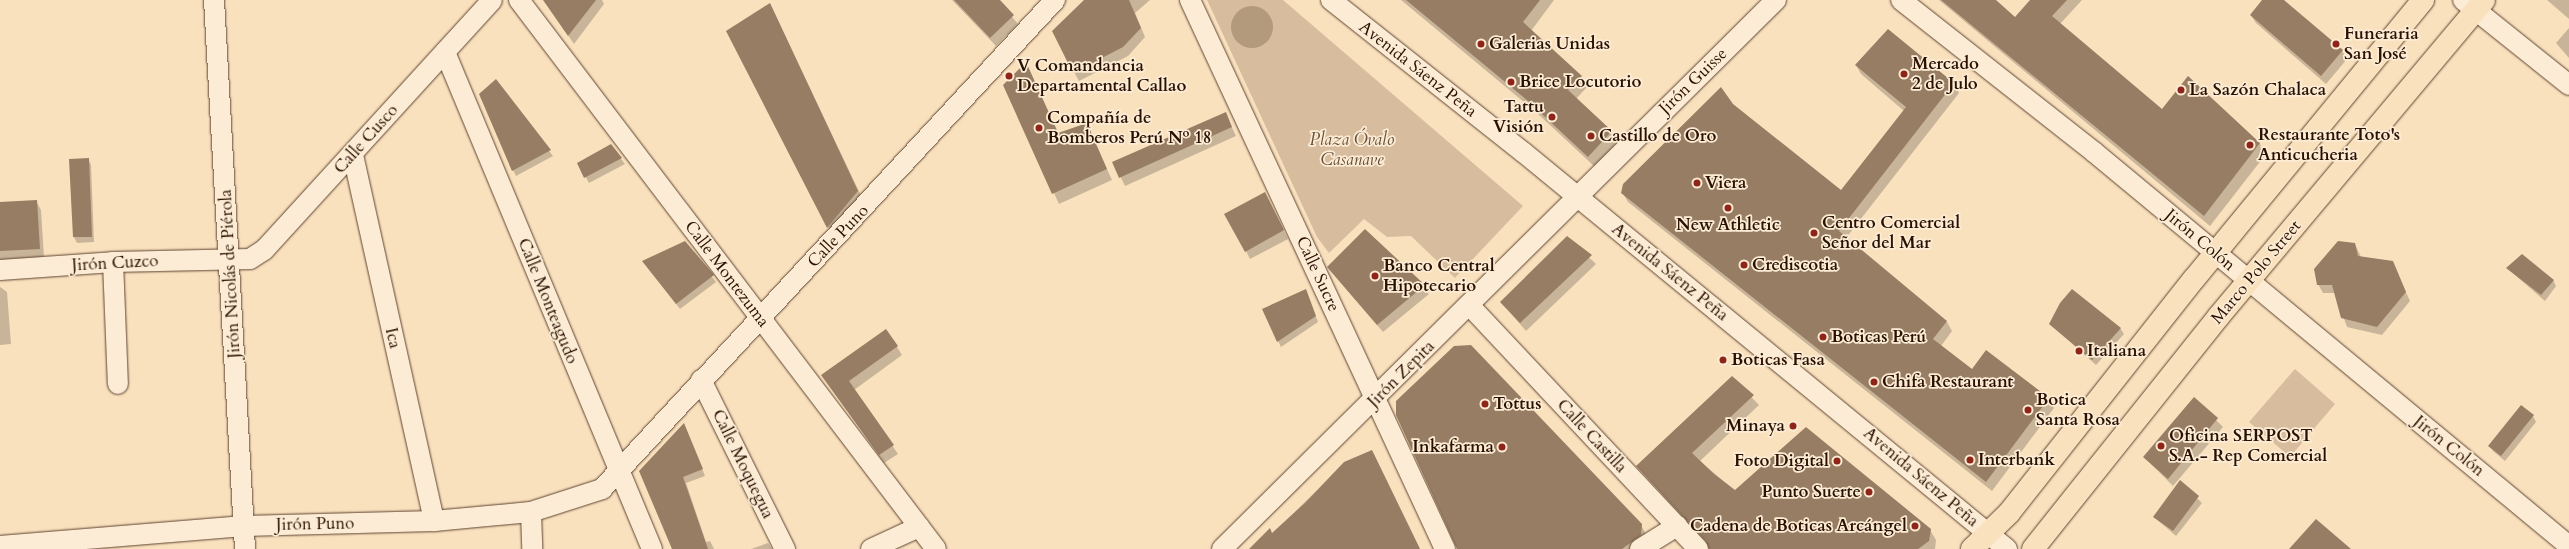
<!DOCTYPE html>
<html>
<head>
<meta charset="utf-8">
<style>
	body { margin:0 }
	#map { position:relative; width:2569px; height:549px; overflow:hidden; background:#fae1be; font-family:Cardo,serif }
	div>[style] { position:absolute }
	.green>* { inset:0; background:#d7bd9e }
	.water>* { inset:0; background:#b39a7d }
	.round { border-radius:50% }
	.shadow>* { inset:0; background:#0003 }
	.building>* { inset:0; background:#967d63 }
	.roads { filter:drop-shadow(0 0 1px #5e4430) drop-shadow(0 0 1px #5e4430) }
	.minor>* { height:20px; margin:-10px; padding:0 10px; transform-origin:10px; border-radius:10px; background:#fcecd5 }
	.major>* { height:22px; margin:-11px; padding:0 11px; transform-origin:11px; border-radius:11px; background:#fae1be }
	.dots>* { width:11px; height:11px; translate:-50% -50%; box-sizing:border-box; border:2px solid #fcecd5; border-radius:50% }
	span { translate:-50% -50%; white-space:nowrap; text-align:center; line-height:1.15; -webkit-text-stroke:3.5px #fcecd5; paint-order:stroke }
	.poi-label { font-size:17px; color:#2a1000; font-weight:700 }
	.left { translate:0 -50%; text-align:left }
	.right { translate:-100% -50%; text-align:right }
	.street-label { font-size:17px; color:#2a1000 }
	.park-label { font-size:17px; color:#674d37; font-style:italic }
</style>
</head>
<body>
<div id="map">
	<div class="green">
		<i style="clip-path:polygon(1207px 0,1283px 0,1523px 206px,1455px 278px,1411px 236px,1387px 237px,1364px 219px,1329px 253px,1317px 237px)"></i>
		<i style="clip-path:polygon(2295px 369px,2335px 404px,2290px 457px,2249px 422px)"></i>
	</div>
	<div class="water">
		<i class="round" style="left:1231px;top:6px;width:42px;height:42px"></i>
	</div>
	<div class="shadow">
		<i style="clip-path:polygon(544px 0,602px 0,604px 4px,574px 44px)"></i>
		<i style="clip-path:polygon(952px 0,998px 0,1018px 24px,996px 46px)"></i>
		<i style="clip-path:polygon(1085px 0,1150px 0,1135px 13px,1145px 37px,1128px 56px,1079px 81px,1074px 72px)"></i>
		<i style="clip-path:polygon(1401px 0,1554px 0,1531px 31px,1581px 77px,1587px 87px,1576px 99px,1611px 132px,1617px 142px,1595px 167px,1536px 112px)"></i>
		<i style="clip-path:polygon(1939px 0,1994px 0,2015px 18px,2032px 0,2082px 0,2060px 24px,2162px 111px,2189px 78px,2260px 144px,2266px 154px,2210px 226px)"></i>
		<i style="clip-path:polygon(2263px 0,2282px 0,2342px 51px,2347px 59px,2326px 84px,2256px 23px,2251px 15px)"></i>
		<i style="clip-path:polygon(2547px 0,2569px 0,2569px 19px)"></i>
		<i style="clip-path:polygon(770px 4px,864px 202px,834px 238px,727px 31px)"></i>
		<i style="clip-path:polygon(2569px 28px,2569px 58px,2556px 43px)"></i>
		<i style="clip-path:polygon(1026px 63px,1059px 134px,1086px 124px,1112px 180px,1059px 204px,1005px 86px)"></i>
		<i style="clip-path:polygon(1856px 65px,1954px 83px,1959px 93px,1846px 238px,1947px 322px,1952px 331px,1941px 346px,1972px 370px,2048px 398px,2054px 408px,1992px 491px,1628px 202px,1622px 192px,1732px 104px,1841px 191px,1904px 111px,1861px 74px)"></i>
		<i style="clip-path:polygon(495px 81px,553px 156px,516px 176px,513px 170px)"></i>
		<i style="clip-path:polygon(1225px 113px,1236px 136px,1125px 186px,1114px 163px)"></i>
		<i style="clip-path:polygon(611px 146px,625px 164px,589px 183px,578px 163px)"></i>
		<i style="clip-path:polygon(88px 159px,91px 165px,94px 242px,77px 243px,74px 237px,70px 160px)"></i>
		<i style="clip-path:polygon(36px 201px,41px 210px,44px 258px,0 260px,0 203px)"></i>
		<i style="clip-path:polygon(1269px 202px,1288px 239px,1250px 259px,1246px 251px)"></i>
		<i style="clip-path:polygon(1365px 230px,1429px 294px,1383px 332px,1328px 267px)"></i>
		<i style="clip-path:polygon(1567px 237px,1596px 264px,1526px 331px,1501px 302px)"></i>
		<i style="clip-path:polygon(685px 242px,716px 282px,680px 309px,644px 262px)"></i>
		<i style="clip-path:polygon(2355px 244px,2361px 257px,2392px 262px,2410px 301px,2382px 335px,2347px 327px,2335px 293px,2323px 293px,2318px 284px)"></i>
		<i style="clip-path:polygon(2507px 268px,2553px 280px,2556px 286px,2545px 301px)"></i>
		<i style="clip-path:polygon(0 287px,7px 292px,11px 344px,0 345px)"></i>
		<i style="clip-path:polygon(1306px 291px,1318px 322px,1281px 347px,1263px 310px)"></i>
		<i style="clip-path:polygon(2050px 324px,2120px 328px,2124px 334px,2096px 365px)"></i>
		<i style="clip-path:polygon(886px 330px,902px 355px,854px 390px,898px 454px,884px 463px,823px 376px)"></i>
		<i style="clip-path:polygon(1732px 377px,1759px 405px,1700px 461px,1735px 491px,1930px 530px,1936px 540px,1935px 549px,1710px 549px,1637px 466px)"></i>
		<i style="clip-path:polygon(2194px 398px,2223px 427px,2173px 486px,2144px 457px)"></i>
		<i style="clip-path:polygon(2533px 416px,2536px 422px,2505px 461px,2493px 451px,2490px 446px)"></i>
		<i style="clip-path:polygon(684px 425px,705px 476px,686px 483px,706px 542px,710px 541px,714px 549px,673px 549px)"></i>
		<i style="clip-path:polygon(1372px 451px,1420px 549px,1250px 549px,1272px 534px,1345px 463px)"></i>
		<i style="clip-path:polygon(2181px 482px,2202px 503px,2176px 536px,2154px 517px)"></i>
		<i style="clip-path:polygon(1641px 525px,1647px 536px,1642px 549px,1458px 549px)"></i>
		<i style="clip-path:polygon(768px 543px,772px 549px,751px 549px)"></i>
	</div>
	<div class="building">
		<i style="clip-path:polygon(543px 0,596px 0,568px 36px)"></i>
		<i style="clip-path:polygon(954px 0,1000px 0,1014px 15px,990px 38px)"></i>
		<i style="clip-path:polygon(1084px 0,1129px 0,1141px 28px,1123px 47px,1073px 73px,1052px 31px)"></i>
		<i style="clip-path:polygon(1406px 0,1540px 0,1523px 22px,1582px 76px,1568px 90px,1612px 131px,1588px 157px,1528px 101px)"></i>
		<i style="clip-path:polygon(1941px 0,1996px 0,2015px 17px,2030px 0,2067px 0,2052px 16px,2162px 109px,2188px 76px,2260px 143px,2204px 216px)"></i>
		<i style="clip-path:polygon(2262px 0,2284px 0,2343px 50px,2321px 76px,2250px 15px)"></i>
		<i style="clip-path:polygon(770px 3px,858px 191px,827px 228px,726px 31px)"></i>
		<i style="clip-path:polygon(1888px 29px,1954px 83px,1839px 231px,1947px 321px,1933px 339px,1972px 369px,1986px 350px,2049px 398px,1986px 482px,1621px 193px,1623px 184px,1721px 87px,1733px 104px,1841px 190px,1906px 107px,1855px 65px)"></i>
		<i style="clip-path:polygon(1026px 62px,1058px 133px,1087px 123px,1107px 169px,1052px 194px,1003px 85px)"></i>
		<i style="clip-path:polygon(496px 79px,551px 150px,512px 171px,479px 94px)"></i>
		<i style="clip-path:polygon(1226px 112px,1232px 127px,1119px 178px,1112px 162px)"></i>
		<i style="clip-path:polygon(611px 144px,622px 158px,584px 178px,577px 163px)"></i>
		<i style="clip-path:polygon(89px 158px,92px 237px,73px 237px,69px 159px)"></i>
		<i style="clip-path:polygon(1265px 192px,1284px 230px,1245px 252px,1224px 214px)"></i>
		<i style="clip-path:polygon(37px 200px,40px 249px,0 251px,0 202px)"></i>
		<i style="clip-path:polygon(1365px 229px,1425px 285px,1377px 325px,1327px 267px)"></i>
		<i style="clip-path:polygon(1567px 236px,1592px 255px,1520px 323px,1500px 302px)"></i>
		<i style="clip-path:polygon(685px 241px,714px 275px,676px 304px,642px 261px)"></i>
		<i style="clip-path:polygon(2338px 241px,2355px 243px,2358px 256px,2393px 261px,2406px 292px,2377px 327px,2341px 318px,2332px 285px,2317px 285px,2314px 269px)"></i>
		<i style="clip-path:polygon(2522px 254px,2554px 280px,2541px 295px,2506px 268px)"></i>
		<i style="clip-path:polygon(1306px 289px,1316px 316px,1277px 342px,1262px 309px)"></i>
		<i style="clip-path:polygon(2072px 289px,2121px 328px,2092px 360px,2049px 324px,2060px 303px)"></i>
		<i style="clip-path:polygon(886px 329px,898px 346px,849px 381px,894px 445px,879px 455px,821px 375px)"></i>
		<i style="clip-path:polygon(1471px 345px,1642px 524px,1641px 535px,1622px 549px,1457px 549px,1396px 415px,1396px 401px,1454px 346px)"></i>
		<i style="clip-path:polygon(1732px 376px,1754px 395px,1692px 453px,1714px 474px,1735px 490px,1806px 427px,1931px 529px,1929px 541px,1918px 549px,1709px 549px,1706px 541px,1636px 466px)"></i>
		<i style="clip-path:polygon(2194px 397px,2218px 418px,2168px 479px,2143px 457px)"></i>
		<i style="clip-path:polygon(2521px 405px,2534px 415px,2501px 456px,2488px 446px)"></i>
		<i style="clip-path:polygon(684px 423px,703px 469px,683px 477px,708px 549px,672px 549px,639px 471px)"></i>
		<i style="clip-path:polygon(1372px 450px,1420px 549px,1249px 549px,1270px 528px,1272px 533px,1305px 503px,1344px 462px)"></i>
		<i style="clip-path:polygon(2180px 480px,2199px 496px,2173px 531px,2153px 517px)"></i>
		<i style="clip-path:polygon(2316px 519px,2351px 549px,2289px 549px)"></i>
	</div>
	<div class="roads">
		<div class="minor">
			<i style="left:214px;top:0;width:550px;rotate:86.77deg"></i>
			<i style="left:519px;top:0;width:689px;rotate:52.78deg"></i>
			<i style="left:1190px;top:0;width:605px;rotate:65.09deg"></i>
			<i style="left:1331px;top:0;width:245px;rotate:38.4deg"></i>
			<i style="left:1523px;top:152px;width:626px;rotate:39.36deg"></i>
			<i style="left:1901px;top:0;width:246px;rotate:38.2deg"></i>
			<i style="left:2094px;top:152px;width:617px;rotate:39.67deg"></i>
			<i style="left:2463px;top:0;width:136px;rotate:38.7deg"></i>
			<i style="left:445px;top:52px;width:538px;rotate:67.39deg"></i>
			<i style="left:353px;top:155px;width:375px;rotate:77.5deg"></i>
			<i style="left:113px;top:262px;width:122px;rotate:87.7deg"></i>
			<i style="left:0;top:270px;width:113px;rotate:-4deg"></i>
			<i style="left:113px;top:262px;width:137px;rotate:-1.3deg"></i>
			<i style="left:250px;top:259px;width:17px;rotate:-33deg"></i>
			<i style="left:264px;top:250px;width:338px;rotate:-47.6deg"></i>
			<i style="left:1470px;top:306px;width:333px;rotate:46.8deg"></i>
			<i style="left:701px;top:380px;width:189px;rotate:63.6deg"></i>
			<i style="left:531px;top:512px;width:37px;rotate:88deg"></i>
			<i style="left:0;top:546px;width:245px;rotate:-4.7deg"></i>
			<i style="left:244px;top:526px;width:190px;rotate:-1.5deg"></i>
			<i style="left:434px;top:521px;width:97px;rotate:-5.3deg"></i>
			<i style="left:531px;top:512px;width:75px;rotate:-17.9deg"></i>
			<i style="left:602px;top:489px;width:667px;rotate:-47.19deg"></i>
			<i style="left:871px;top:549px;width:53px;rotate:-24.6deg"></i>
			<i style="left:1222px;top:549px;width:780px;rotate:-44.74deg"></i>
			<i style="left:1640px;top:549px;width:44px;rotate:-31.9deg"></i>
		</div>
		<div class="major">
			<i style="left:1972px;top:549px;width:52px;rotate:-44.2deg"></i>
			<i style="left:2009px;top:513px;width:298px;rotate:-51.7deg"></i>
			<i style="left:2194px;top:279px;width:361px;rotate:-50.6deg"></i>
			<i style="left:2033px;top:549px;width:298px;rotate:-51.4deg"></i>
			<i style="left:2219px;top:316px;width:412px;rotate:-50deg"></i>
		</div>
	</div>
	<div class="dots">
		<i style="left:1481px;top:44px;background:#8f2418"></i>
		<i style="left:2336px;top:44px;background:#8f2418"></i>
		<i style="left:1904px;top:74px;background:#8f2418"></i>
		<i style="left:1009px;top:76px;background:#8f2418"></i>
		<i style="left:1511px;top:82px;background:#8f2418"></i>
		<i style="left:2181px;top:90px;background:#8f2418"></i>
		<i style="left:1552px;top:117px;background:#8f2418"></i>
		<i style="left:1039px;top:128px;background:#8f2418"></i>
		<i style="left:1591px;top:136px;background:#8f2418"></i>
		<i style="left:2250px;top:145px;background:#8f2418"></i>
		<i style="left:1697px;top:183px;background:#8f2418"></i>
		<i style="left:1728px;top:208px;background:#8f2418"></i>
		<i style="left:1814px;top:233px;background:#8f2418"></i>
		<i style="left:1744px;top:265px;background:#8f2418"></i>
		<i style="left:1375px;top:276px;background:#8f2418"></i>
		<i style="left:1823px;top:337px;background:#8f2418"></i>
		<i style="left:2079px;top:351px;background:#8f2418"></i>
		<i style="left:1723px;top:360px;background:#8f2418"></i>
		<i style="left:1874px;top:382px;background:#8f2418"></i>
		<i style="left:1485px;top:404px;background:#8f2418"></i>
		<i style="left:2028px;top:410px;background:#8f2418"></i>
		<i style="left:1793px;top:426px;background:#8f2418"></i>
		<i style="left:2161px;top:446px;background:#8f2418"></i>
		<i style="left:1502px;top:447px;background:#8f2418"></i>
		<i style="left:1970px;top:460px;background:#8f2418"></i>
		<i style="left:1837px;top:461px;background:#8f2418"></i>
		<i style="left:1869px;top:492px;background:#8f2418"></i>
		<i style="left:1915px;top:526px;background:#8f2418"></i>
	</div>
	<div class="poi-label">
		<span class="left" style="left:2344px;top:44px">Funeraria<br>San José</span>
		<span class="left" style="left:1489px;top:44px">Galerias Unidas</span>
		<span class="left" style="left:1912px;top:74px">Mercado<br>2 de Julo</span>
		<span class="left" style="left:1017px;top:76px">V Comandancia<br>Departamental Callao</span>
		<span class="left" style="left:1519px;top:82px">Brice Locutorio</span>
		<span class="left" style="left:2189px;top:90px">La Sazón Chalaca</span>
		<span class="right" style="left:1544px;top:117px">Tattu<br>Visión</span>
		<span class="left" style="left:1047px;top:128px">Compañía de<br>Bomberos Perú Nº 18</span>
		<span class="left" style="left:2258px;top:145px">Restaurante Toto's<br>Anticucheria</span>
		<span class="left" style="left:1599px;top:136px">Castillo de Oro</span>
		<span class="left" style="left:1705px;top:183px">Viera</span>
		<span class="left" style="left:1822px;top:233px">Centro Comercial<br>Señor del Mar</span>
		<span style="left:1728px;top:225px">New Athletic</span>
		<span class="left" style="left:1752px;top:265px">Crediscotia</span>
		<span class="left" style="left:1383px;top:276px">Banco Central<br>Hipotecario</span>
		<span class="left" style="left:1831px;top:337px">Boticas Perú</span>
		<span class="left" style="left:2087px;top:351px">Italiana</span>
		<span class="left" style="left:1731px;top:360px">Boticas Fasa</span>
		<span class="left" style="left:1882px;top:382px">Chifa Restaurant</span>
		<span class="left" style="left:2036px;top:410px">Botica<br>Santa Rosa</span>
		<span class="left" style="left:1493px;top:404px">Tottus</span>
		<span class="right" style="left:1785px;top:426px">Minaya</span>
		<span class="left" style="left:2169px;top:446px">Oficina SERPOST<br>S.A.- Rep Comercial</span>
		<span class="right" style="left:1494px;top:447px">Inkafarma</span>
		<span class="left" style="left:1978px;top:460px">Interbank</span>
		<span class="right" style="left:1829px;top:461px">Foto Digital</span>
		<span class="right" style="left:1861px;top:492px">Punto Suerte</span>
		<span class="right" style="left:1907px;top:526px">Cadena de Boticas Arcángel</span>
	</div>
	<div class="street-label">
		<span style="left:1418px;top:69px;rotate:38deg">Avenida Sáenz Peña</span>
		<span style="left:1693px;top:81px;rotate:-44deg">Jirón Guisse</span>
		<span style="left:366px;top:139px;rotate:-48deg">Calle Cusco</span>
		<span style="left:838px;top:236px;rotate:-46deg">Calle Puno</span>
		<span style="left:2200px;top:240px;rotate:40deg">Jirón Colón</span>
		<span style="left:115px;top:263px;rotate:-3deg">Jirón Cuzco</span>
		<span style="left:1670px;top:272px;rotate:39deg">Avenida Sáenz Peña</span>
		<span style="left:2256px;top:272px;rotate:-50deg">Marco Polo Street</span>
		<span style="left:230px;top:274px;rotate:-93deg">Jirón Nicolás de Piérola</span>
		<span style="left:727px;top:274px;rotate:53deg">Calle Montezuma</span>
		<span style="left:1318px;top:274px;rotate:65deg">Calle Sucre</span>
		<span style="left:548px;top:301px;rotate:68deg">Calle Monteagudo</span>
		<span style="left:393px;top:338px;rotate:77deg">Ica</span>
		<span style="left:1401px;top:374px;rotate:-45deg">Jirón Zepita</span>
		<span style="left:1592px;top:436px;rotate:47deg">Calle Castilla</span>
		<span style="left:2449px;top:446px;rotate:39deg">Jirón Colón</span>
		<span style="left:743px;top:464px;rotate:64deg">Calle Moquegua</span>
		<span style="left:1921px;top:477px;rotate:40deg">Avenida Sáenz Peña</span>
		<span style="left:315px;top:524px;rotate:-1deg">Jirón Puno</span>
	</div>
	<div class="park-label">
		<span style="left:1352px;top:150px">Plaza Óvalo<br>Casanave</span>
	</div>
</div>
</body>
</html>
